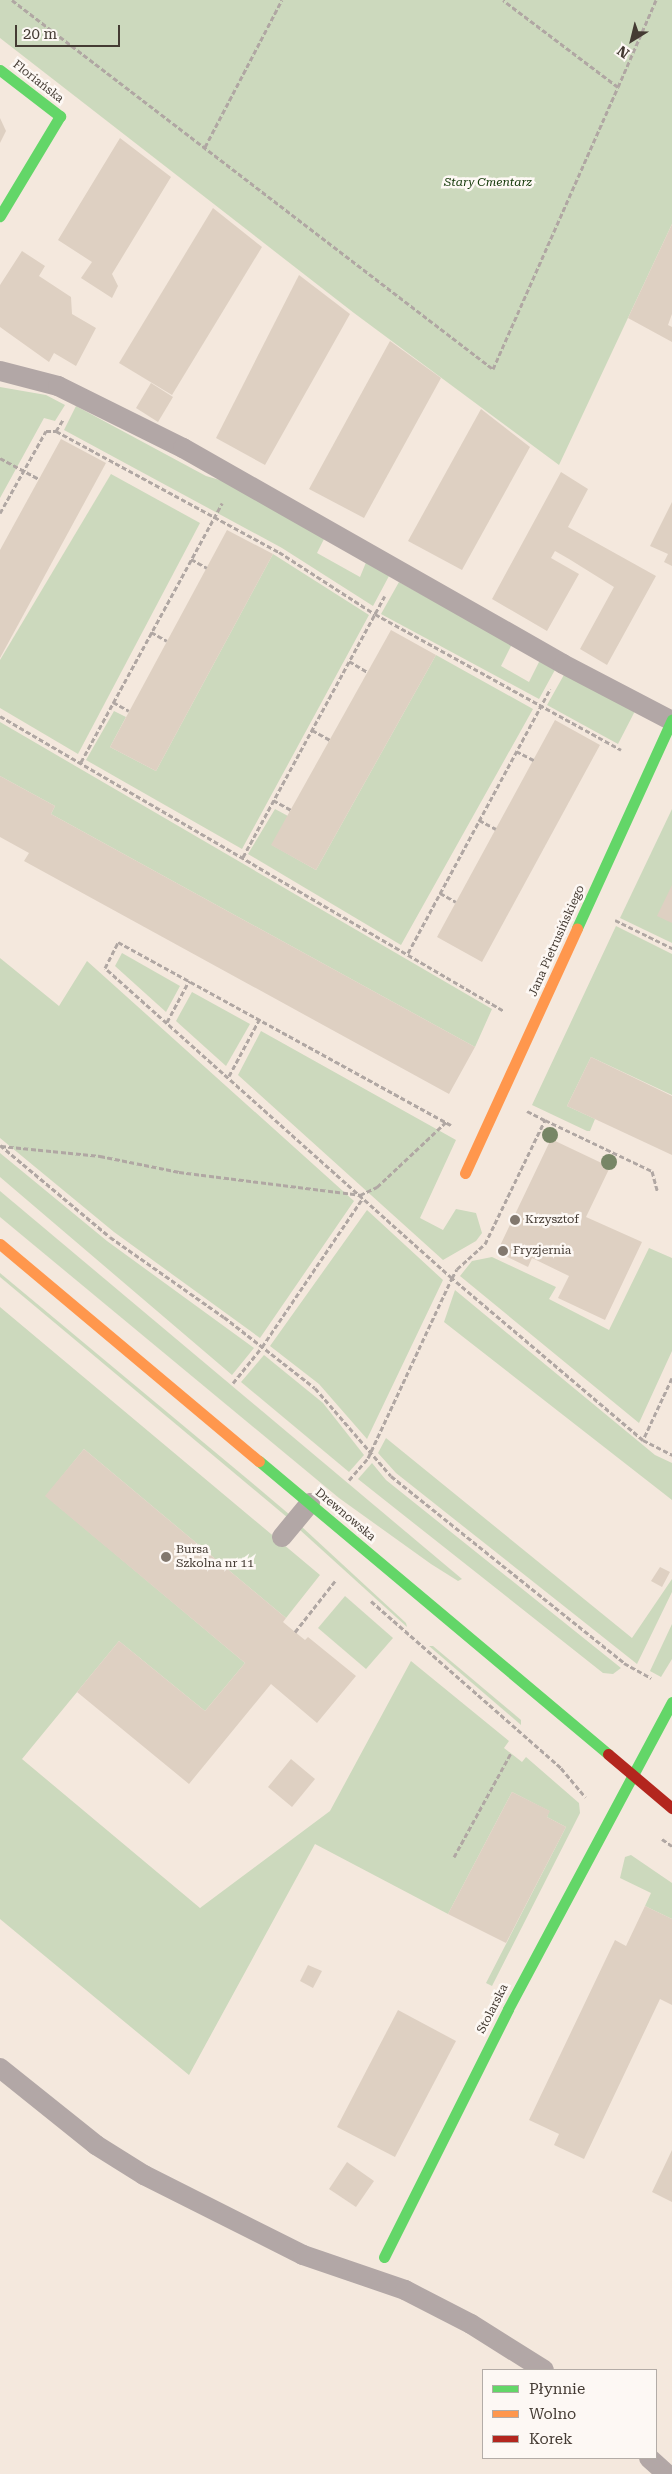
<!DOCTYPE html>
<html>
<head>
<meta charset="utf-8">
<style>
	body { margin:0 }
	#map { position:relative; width:672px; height:2474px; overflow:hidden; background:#f4e8dd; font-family:"Roboto Serif",serif }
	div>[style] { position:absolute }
	.green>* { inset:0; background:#ccd9bd }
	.building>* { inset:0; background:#ded0c2 }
	.path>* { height:3px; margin-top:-1.5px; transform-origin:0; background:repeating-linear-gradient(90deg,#b0a7a3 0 5px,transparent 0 7.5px) }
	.lane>* { height:20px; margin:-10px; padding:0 10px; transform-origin:10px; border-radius:10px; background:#b2a7a6 }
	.fast>* { height:11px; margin:-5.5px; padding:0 5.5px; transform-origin:5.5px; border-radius:5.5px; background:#63d668 }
	.slow>* { height:11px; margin:-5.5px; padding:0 5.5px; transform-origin:5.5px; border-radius:5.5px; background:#ff974d }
	.jam>* { height:11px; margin:-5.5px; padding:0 5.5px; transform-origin:5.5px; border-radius:5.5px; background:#b3261e }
	.trees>* { width:16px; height:16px; margin:-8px; border-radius:50%; background:#778666 }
	.dots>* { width:14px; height:14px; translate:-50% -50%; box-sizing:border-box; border:2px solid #fdf8f4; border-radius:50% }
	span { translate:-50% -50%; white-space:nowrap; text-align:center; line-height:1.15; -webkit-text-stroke:5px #fdf8f4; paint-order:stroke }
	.street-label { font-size:12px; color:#443b33 }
	.park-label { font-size:12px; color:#103605; font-style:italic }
	.poi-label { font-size:12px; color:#443b33 }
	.left { translate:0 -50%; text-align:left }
	.legend { position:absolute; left:482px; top:2369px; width:175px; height:90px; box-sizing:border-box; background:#fdf8f4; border:1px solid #b3aca7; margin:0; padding:6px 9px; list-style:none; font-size:15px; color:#443b33 }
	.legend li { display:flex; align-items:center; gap:10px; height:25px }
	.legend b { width:25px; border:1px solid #b3aca7 }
	.north { position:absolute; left:607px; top:15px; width:50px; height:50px; -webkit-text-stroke:4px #fdf8f4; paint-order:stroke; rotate:216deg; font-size:14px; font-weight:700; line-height:20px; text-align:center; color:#443b33 }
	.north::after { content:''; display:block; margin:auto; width:18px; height:22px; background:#443b33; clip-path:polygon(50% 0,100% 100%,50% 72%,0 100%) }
	.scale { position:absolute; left:15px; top:25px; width:105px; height:22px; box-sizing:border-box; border:2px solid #443b33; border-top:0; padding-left:6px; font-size:15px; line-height:18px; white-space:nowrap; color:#443b33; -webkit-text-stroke:4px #fdf8f4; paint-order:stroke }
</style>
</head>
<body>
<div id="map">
	<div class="green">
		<i style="clip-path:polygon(0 0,672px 0,672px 224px,559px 465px,354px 313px,0 38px)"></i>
		<i style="clip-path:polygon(0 387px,46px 395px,65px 405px,55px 421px,44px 418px,0 498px)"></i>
		<i style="clip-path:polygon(76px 406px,206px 476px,244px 487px,327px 533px,317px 553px,360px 577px,367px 560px,389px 576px,373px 606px,282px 548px,64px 430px)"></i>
		<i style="clip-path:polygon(111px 474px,200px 523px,78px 754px,0 708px,0 660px)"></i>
		<i style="clip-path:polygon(273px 554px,369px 615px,242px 849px,86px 760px,114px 711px,126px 717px,110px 747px,156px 771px)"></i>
		<i style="clip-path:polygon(399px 582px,512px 644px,501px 666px,529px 682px,540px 660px,556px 668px,539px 699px,381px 614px)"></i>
		<i style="clip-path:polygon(436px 655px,533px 709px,401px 945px,248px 854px,275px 809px,288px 816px,272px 845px,316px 870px)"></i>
		<i style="clip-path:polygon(565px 673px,635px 711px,618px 744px,547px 705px)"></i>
		<i style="clip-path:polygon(0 722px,492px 1009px,475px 1047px,51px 814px,55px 806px,0 776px)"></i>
		<i style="clip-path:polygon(672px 809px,672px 943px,620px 918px)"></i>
		<i style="clip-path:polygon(616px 926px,672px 954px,672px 1095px,591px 1057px,567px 1106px,595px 1119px,590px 1131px,587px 1131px,532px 1105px)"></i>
		<i style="clip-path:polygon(122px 953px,180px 986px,166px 1012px,115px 966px)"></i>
		<i style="clip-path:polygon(0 958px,59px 1006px,87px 961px,354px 1201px,260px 1338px,114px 1232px,0 1138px)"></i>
		<i style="clip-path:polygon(192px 992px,250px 1024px,226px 1066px,176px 1021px)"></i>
		<i style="clip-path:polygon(261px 1031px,456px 1140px,420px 1218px,443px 1230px,456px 1209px,476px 1213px,482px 1233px,476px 1241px,443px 1260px,238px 1075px)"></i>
		<i style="clip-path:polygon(0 1153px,107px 1241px,254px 1348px,232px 1375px,0 1177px)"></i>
		<i style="clip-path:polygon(0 1191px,462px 1579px,458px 1581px,431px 1564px,339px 1498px,0 1217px)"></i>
		<i style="clip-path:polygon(367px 1210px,443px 1280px,367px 1439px,319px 1384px,270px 1346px)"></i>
		<i style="clip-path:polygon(649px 1248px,672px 1258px,672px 1351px,639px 1423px,460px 1276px,472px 1261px,492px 1257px,556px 1287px,549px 1299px,609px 1330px)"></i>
		<i style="clip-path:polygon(0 1273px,251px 1482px,290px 1515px,288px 1518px,0 1277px)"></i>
		<i style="clip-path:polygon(455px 1290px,655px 1455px,672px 1463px,672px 1500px,444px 1322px)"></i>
		<i style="clip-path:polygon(0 1307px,320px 1575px,286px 1618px,84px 1449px,46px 1496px,245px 1663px,205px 1711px,119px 1641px,22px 1759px,200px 1908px,330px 1811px,411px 1661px,509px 1741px,504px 1748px,522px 1762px,526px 1757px,579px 1803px,580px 1813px,492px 1986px,486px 1983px,566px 1827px,547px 1817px,549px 1811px,512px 1792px,448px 1914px,315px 1844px,189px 2075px,0 1919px)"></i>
		<i style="clip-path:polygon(264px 1355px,323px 1403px,364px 1455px,349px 1472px,241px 1382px)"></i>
		<i style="clip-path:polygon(386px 1438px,632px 1638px,672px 1579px,672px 1592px,637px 1664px,396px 1473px,378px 1453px)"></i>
		<i style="clip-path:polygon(372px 1463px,386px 1480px,621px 1668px,613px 1674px,603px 1673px,358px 1479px)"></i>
		<i style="clip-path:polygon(302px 1527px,406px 1623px,407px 1627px,300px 1530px)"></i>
		<i style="clip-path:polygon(345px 1596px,393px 1638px,366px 1669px,318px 1628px)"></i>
		<i style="clip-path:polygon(672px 1624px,672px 1659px,661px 1677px,650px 1671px)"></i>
		<i style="clip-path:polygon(429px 1646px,433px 1646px,521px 1720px,521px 1725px)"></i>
		<i style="clip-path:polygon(631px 1855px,672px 1883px,672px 1919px,645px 1906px,651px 1893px,620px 1878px,625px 1857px)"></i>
	</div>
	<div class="building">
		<i style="clip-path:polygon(0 118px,6px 131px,0 143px)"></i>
		<i style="clip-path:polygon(120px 138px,171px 177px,112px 274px,118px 286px,112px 298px,81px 278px,92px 262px,58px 240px)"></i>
		<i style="clip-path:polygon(213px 208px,262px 247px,172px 395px,119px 363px)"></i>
		<i style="clip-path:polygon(672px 224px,672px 314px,668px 325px,672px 327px,672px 342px,628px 318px)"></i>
		<i style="clip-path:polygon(22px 251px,45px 266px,39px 276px,71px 297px,72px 314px,96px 328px,76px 366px,54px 353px,49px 362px,0 327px,0 285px)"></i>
		<i style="clip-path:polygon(299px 275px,350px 314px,265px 465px,216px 438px)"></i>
		<i style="clip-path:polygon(390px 341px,441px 378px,364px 518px,309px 489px)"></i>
		<i style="clip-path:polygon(151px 383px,173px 397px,158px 422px,136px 408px)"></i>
		<i style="clip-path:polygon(481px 409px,530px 447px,462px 570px,408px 541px)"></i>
		<i style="clip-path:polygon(61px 439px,106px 463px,0 658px,0 550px)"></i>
		<i style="clip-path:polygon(561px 472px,588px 489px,568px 527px,656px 576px,607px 665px,580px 649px,614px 587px,569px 559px,555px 551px,551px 558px,579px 574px,547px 631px,492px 599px)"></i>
		<i style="clip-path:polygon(672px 502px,672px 566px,664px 562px,668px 554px,650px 546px)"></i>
		<i style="clip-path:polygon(227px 530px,273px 554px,156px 771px,110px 747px)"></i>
		<i style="clip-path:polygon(391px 630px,436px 655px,316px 870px,271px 845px)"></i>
		<i style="clip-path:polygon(555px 720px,600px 745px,482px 962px,437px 937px)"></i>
		<i style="clip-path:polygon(0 776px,55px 806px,51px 814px,475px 1047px,449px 1094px,24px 861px,29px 853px,0 837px)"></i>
		<i style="clip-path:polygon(672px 885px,672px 923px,657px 916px)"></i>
		<i style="clip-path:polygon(591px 1057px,672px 1096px,672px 1155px,567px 1106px)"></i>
		<i style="clip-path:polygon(551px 1139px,610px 1167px,586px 1217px,642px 1242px,605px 1320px,558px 1298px,569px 1276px,532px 1258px,528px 1267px,497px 1252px)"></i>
		<i style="clip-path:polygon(84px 1449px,286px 1618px,283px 1622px,295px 1632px,305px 1640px,308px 1637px,356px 1676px,317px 1723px,271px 1684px,189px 1784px,77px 1692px,119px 1641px,205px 1711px,245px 1663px,45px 1496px)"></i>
		<i style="clip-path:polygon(660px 1567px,670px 1572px,662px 1587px,651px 1581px)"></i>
		<i style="clip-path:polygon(291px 1759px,315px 1779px,292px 1807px,268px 1787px)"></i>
		<i style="clip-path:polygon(512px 1792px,550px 1811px,547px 1817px,566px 1827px,506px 1943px,448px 1914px)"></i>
		<i style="clip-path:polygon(645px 1906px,672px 1919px,672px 2005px,660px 1999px,584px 2159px,554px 2145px,559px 2134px,529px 2120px,615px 1940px,626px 1946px)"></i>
		<i style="clip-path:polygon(308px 1965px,322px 1971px,313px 1988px,300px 1981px)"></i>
		<i style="clip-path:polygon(398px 2010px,456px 2041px,395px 2157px,337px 2127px)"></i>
		<i style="clip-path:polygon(672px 2150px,672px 2202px,652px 2192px)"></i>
		<i style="clip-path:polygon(347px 2162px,374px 2181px,356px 2207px,329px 2189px)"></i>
	</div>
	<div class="path">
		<i style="left:12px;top:0;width:606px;rotate:37.49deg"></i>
		<i style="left:493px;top:369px;width:308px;rotate:-66.1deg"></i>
		<i style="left:618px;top:87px;width:144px;rotate:-142.9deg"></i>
		<i style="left:618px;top:87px;width:95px;rotate:-66.4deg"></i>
		<i style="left:205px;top:147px;width:166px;rotate:-62.4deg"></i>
		<i style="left:56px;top:431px;width:13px;rotate:-58deg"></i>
		<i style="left:0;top:458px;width:44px;rotate:28.3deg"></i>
		<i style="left:0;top:513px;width:94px;rotate:-60.7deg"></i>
		<i style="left:46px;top:431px;width:10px"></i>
		<i style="left:56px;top:431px;width:254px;rotate:28.5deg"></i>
		<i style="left:279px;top:552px;width:114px;rotate:32.9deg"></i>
		<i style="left:375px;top:614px;width:281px;rotate:28.9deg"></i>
		<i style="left:191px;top:559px;width:18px;rotate:29deg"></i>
		<i style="left:151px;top:632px;width:18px;rotate:29deg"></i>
		<i style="left:349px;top:661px;width:21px;rotate:31deg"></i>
		<i style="left:113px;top:702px;width:18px;rotate:29deg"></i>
		<i style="left:0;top:716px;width:584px;rotate:30.34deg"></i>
		<i style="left:312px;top:730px;width:21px;rotate:29deg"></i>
		<i style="left:516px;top:751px;width:20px;rotate:27deg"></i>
		<i style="left:81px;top:762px;width:295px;rotate:-61.4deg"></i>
		<i style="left:273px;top:800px;width:21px;rotate:29deg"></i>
		<i style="left:479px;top:820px;width:19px;rotate:28deg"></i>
		<i style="left:243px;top:857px;width:297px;rotate:-61.5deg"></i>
		<i style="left:440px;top:893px;width:18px;rotate:29deg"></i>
		<i style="left:615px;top:920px;width:64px;rotate:26.2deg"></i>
		<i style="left:408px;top:953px;width:300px;rotate:-61.7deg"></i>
		<i style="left:167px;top:1022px;width:47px;rotate:-61.8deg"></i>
		<i style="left:229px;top:1076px;width:64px;rotate:-61.8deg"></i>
		<i style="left:527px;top:1111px;width:20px;rotate:27deg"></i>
		<i style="left:0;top:1145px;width:143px;rotate:39.9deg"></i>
		<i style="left:110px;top:1237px;width:139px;rotate:35.1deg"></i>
		<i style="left:224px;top:1317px;width:115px;rotate:38deg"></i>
		<i style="left:315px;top:1388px;width:116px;rotate:49.2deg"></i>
		<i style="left:391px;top:1476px;width:299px;rotate:38.7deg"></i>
		<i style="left:624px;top:1663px;width:31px;rotate:29deg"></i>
		<i style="left:1px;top:1146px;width:100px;rotate:5.8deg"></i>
		<i style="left:100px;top:1156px;width:81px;rotate:11.4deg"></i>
		<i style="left:179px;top:1172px;width:182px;rotate:7.2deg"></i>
		<i style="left:360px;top:1195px;width:19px;rotate:-25deg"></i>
		<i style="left:377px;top:1187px;width:95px;rotate:-43.3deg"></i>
		<i style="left:672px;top:1378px;width:68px;rotate:115.1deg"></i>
		<i style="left:643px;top:1440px;width:33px;rotate:27deg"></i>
		<i style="left:233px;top:1383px;width:46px;rotate:-51.1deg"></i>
		<i style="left:262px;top:1347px;width:180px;rotate:-55.9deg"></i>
		<i style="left:643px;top:1440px;width:250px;rotate:-139.7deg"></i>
		<i style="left:452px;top:1278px;width:10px;rotate:-61deg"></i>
		<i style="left:457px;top:1269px;width:38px;rotate:-42deg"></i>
		<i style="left:485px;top:1244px;width:138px;rotate:-64.2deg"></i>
		<i style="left:545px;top:1120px;width:119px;rotate:25.5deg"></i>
		<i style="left:652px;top:1171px;width:20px;rotate:75deg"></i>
		<i style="left:349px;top:1480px;width:29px;rotate:-49deg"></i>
		<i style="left:368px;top:1458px;width:199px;rotate:-65deg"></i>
		<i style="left:452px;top:1278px;width:465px;rotate:-138.2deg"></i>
		<i style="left:105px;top:968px;width:29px;rotate:-63deg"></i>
		<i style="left:118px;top:942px;width:380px;rotate:28.8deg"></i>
		<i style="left:371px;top:1601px;width:253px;rotate:41.3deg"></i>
		<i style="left:561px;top:1768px;width:38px;rotate:50deg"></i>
		<i style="left:295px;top:1632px;width:65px;rotate:-51.9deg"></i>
		<i style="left:662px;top:1839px;width:12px;rotate:35deg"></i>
		<i style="left:454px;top:1857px;width:119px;rotate:-61.3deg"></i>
	</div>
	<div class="lane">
		<i style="left:0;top:371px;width:60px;rotate:14.5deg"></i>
		<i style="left:58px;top:386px;width:140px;rotate:26.4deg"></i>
		<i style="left:183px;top:448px;width:437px;rotate:29.6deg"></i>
		<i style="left:563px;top:664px;width:123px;rotate:27.6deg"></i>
		<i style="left:282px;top:1537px;width:44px;rotate:-50.5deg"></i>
		<i style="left:0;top:2068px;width:123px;rotate:38.7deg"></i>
		<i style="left:96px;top:2145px;width:57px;rotate:32deg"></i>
		<i style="left:144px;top:2175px;width:178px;rotate:26.7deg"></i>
		<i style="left:303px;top:2255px;width:108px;rotate:18.9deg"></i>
		<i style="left:405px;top:2290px;width:74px;rotate:27.3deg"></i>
		<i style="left:471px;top:2324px;width:86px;rotate:32.2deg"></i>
		<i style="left:649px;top:2458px;width:24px;rotate:42deg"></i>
	</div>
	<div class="fast">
		<i style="left:0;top:70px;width:76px;rotate:37.5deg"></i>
		<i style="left:60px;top:116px;width:117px;rotate:121deg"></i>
		<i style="left:577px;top:928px;width:229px;rotate:-65.5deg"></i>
		<i style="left:259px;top:1461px;width:456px;rotate:40deg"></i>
		<i style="left:384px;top:2257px;width:277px;rotate:-63.4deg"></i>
		<i style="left:508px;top:2009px;width:348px;rotate:-61.9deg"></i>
	</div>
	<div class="slow">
		<i style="left:465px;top:1173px;width:269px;rotate:-65.4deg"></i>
		<i style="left:0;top:1244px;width:338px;rotate:40deg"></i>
	</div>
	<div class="jam">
		<i style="left:608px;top:1754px;width:84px;rotate:40.2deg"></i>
	</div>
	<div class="trees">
		<i style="left:550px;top:1135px"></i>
		<i style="left:609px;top:1162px"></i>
	</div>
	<div class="dots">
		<i style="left:515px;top:1220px;background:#82786e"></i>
		<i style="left:503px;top:1251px;background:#82786e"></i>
		<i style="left:166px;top:1557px;background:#82786e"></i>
	</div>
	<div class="street-label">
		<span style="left:38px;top:82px;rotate:38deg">Floriańska</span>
		<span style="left:557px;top:941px;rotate:-66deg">Jana Pietrusińskiego</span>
		<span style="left:345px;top:1515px;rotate:40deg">Drewnowska</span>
		<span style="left:493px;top:2009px;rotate:-63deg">Stolarska</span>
	</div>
	<div class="park-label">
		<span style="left:488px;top:183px">Stary Cmentarz</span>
	</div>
	<div class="poi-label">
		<span class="left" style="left:525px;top:1220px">Krzysztof</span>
		<span class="left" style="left:513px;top:1251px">Fryzjernia</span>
		<span class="left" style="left:176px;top:1557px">Bursa<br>Szkolna nr 11</span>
	</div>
	<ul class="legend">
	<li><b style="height:6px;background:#63d668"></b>Płynnie</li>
	<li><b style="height:6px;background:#ff974d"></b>Wolno</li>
	<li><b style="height:6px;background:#b3261e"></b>Korek</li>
	</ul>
	<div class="north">N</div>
	<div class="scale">20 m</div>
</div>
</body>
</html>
